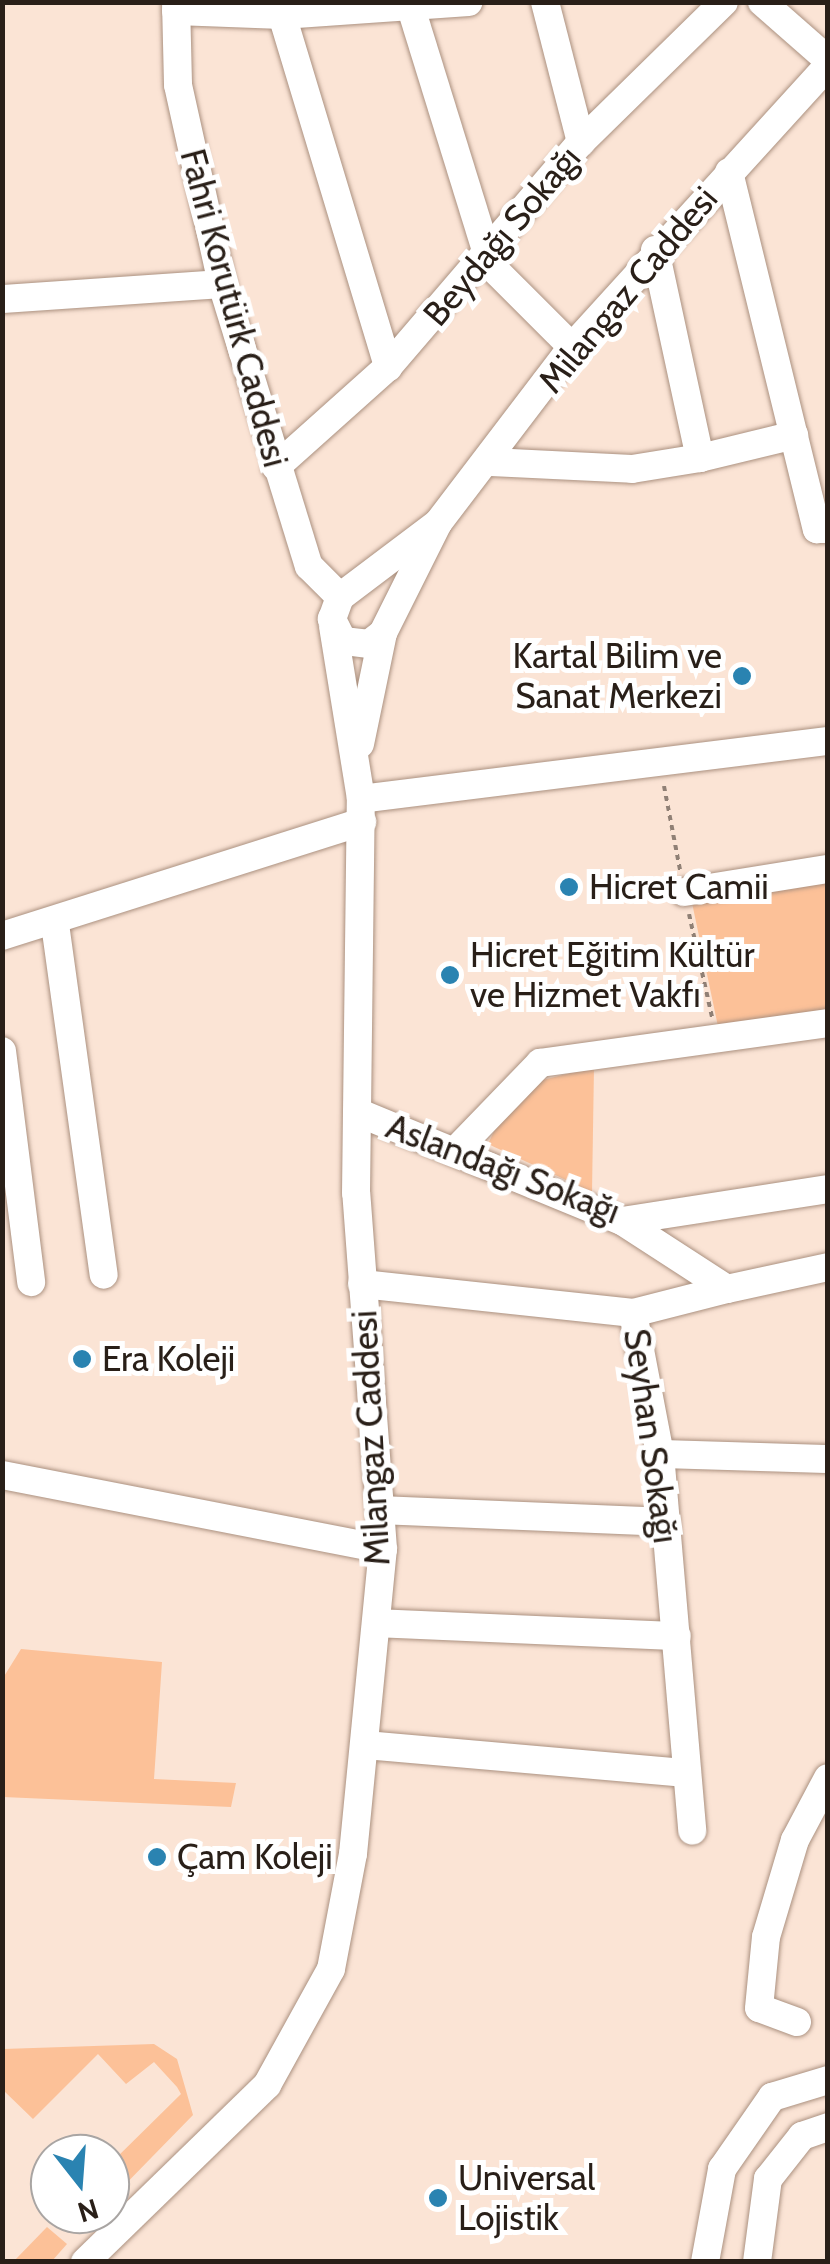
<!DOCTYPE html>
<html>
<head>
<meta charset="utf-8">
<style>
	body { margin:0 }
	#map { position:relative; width:830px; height:2264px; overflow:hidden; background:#fbe4d5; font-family:Cabin,sans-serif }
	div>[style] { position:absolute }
	.green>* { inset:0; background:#fcc198 }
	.path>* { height:4px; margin-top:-2px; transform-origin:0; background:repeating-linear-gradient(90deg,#908075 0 5px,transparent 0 10px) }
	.roads { filter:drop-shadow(0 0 2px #ab9180) drop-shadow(0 0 2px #ab9180) }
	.minor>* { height:28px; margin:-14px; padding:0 14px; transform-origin:14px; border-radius:14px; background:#fff }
	.dots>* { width:28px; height:28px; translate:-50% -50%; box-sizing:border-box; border:5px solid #fff; border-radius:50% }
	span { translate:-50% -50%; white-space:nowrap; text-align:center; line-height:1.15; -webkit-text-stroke:10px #fff; paint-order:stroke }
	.street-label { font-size:35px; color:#291f18 }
	.poi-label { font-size:35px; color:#291f18 }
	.right { translate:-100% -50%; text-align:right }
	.left { translate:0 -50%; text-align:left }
	.frame { position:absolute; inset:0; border:5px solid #291f18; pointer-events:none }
	.north { position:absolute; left:30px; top:2134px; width:100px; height:100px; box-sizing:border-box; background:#fff; border:2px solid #a9a5a3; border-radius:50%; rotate:163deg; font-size:28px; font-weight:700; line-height:40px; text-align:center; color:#291f18 }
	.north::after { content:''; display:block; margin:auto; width:35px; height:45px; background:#2a83b1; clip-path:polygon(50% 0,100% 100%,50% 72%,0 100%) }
</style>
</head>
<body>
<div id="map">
	<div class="green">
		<i style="clip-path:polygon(827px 877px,827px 1012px,720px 1036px,691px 898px)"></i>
		<i style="clip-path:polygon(594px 1067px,592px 1192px,488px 1144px,507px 1104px,531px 1083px)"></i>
		<i style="clip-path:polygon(21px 1649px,162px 1662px,154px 1779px,236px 1783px,231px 1807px,3px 1797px,3px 1678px)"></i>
		<i style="clip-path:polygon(154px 2044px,177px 2059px,193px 2115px,110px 2200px,110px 2164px,181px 2094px,177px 2087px,154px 2062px,126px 2084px,98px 2054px,33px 2119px,3px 2090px,3px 2049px)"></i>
		<i style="clip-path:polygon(47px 2227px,67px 2244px,52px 2261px,14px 2261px)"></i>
	</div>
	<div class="path">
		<i style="left:664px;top:786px;width:86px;rotate:79.2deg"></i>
		<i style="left:689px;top:914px;width:106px;rotate:77.4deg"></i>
	</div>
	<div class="roads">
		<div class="minor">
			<i style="left:176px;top:2px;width:83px;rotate:88.6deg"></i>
			<i style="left:178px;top:85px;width:204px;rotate:77.5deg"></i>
			<i style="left:222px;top:284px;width:295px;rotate:72.9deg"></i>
			<i style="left:309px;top:566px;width:44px;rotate:45deg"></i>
			<i style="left:545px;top:2px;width:145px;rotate:75.6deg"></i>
			<i style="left:762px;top:2px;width:88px;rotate:41.3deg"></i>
			<i style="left:411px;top:8px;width:270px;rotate:72.8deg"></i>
			<i style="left:491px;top:266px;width:115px;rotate:45deg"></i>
			<i style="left:176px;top:11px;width:106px;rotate:2.2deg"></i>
			<i style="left:282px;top:15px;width:187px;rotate:-4deg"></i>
			<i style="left:282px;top:15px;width:368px;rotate:73.2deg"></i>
			<i style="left:729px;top:172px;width:368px;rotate:76.2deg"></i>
			<i style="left:817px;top:529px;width:11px"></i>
			<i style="left:655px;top:250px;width:213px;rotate:77.8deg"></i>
			<i style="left:700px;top:458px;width:97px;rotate:-13.7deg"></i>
			<i style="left:2px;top:299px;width:221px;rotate:-3.9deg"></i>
			<i style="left:491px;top:462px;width:141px;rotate:2.8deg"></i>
			<i style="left:632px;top:469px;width:69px;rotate:-9.2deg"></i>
			<i style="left:276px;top:467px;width:150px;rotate:-41.8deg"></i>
			<i style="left:388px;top:367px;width:296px;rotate:-49.4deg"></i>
			<i style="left:581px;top:142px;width:200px;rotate:-44.4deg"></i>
			<i style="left:438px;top:523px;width:123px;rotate:116.6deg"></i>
			<i style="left:383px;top:633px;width:18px;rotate:142deg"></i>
			<i style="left:369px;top:644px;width:26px;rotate:-173deg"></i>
			<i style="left:343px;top:641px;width:25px;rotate:-117deg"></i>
			<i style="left:332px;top:619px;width:23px;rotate:-70deg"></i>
			<i style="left:340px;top:597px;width:123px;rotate:-37.1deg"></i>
			<i style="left:438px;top:523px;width:221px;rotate:-52.7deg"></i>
			<i style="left:572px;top:347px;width:380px;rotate:-47.7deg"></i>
			<i style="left:360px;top:744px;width:113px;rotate:-78.3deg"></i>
			<i style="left:361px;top:799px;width:471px;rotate:-7.1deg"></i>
			<i style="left:684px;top:892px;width:146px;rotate:-9.1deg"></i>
			<i style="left:55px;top:924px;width:354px;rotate:82.1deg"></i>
			<i style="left:2px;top:936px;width:378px;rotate:-17.6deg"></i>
			<i style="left:2px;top:1051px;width:233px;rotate:82.8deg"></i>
			<i style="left:357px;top:1112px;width:287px;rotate:22.4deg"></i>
			<i style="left:622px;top:1221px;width:208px;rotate:-8.8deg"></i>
			<i style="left:457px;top:1149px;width:120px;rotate:-46deg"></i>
			<i style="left:540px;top:1063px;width:291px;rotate:-7.9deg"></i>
			<i style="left:622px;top:1221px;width:125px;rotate:32.9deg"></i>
			<i style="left:727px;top:1289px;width:103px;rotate:-12.3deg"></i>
			<i style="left:362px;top:1284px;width:273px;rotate:6.1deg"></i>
			<i style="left:633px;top:1313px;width:144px;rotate:79.2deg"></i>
			<i style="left:660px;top:1454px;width:378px;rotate:85.1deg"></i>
			<i style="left:633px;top:1313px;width:97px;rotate:-14.3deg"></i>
			<i style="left:660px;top:1454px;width:168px;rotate:1.7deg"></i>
			<i style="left:2px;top:1475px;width:388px;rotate:11deg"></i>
			<i style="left:381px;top:1510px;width:285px;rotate:2.4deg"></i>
			<i style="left:377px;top:1623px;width:300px;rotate:2.5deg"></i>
			<i style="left:365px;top:1745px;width:323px;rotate:5deg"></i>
			<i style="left:797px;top:2022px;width:40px;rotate:-159.8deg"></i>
			<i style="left:759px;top:2008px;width:71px;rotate:-84.4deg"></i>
			<i style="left:766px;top:1937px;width:101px;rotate:-73.4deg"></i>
			<i style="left:795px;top:1840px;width:70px;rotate:-62deg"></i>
			<i style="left:85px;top:2262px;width:254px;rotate:-44.2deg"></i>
			<i style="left:267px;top:2085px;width:132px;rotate:-61.1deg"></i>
			<i style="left:331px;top:1969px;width:117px;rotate:-79.2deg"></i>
			<i style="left:353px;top:1854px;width:306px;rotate:-84.4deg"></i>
			<i style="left:383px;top:1549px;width:357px;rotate:-94.3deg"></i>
			<i style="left:356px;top:1193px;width:394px;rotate:-89.3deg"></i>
			<i style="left:361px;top:799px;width:175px;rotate:-99.2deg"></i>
			<i style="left:705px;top:2262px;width:95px;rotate:-79.6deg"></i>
			<i style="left:722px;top:2169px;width:88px;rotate:-55.2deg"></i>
			<i style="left:772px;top:2097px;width:59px;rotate:-16.9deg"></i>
			<i style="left:757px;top:2262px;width:84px;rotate:-82.5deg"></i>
			<i style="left:768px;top:2179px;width:55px;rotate:-51.7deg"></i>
			<i style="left:802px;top:2136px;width:28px;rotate:-19deg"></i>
		</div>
	</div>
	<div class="dots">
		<i style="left:742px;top:676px;background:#2a83b1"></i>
		<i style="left:569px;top:887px;background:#2a83b1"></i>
		<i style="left:450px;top:975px;background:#2a83b1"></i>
		<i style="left:82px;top:1359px;background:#2a83b1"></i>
		<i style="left:157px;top:1857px;background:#2a83b1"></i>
		<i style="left:438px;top:2198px;background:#2a83b1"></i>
	</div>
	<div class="street-label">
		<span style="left:502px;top:236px;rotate:-50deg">Beydağı Sokağı</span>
		<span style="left:628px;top:290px;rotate:-50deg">Milangaz Caddesi</span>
		<span style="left:234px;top:308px;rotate:75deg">Fahri Korutürk Caddesi</span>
		<span style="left:503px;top:1169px;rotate:21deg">Aslandağı Sokağı</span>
		<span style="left:651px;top:1436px;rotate:82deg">Seyhan Sokağı</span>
		<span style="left:371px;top:1438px;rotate:-93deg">Milangaz Caddesi</span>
	</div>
	<div class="poi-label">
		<span class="right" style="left:722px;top:676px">Kartal Bilim ve<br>Sanat Merkezi</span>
		<span class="left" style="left:589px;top:887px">Hicret Camii</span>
		<span class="left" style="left:470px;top:975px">Hicret Eğitim Kültür<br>ve Hizmet Vakfı</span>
		<span class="left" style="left:102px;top:1359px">Era Koleji</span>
		<span class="left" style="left:177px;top:1857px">Çam Koleji</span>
		<span class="left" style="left:458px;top:2198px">Universal<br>Lojistik</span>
	</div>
	<div class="frame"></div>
	<div class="north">N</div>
</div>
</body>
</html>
